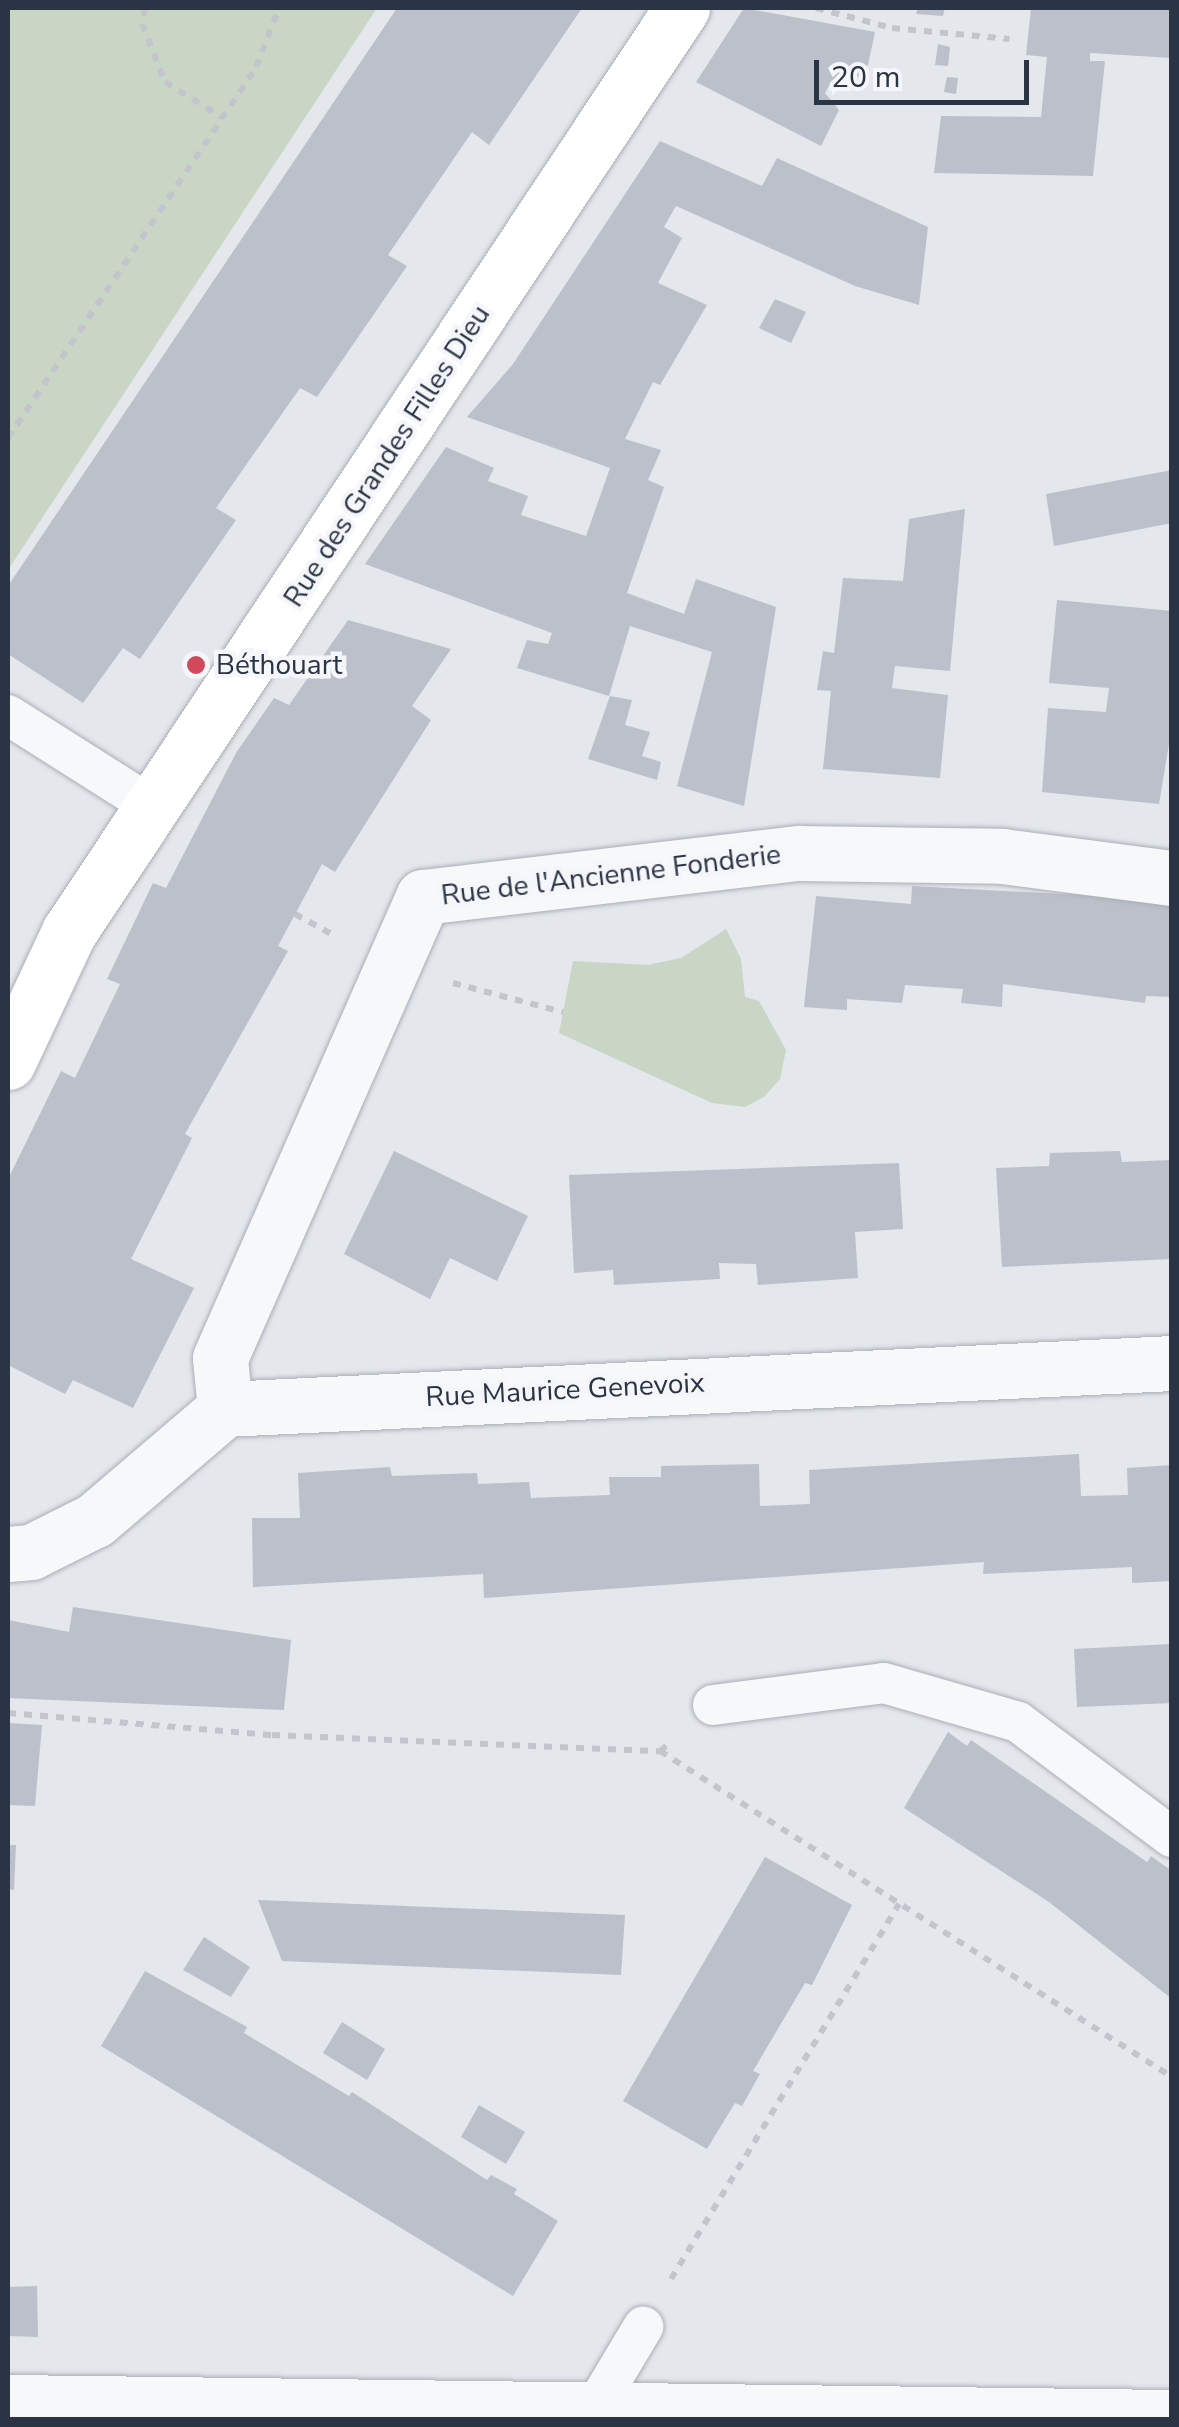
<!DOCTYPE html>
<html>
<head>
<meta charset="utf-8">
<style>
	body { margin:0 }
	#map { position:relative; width:1179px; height:2427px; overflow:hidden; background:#e4e7ec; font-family:"Nunito Sans",sans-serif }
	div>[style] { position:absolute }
	.green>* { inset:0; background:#c9d6c5 }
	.building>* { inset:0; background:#bbc0ca }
	.path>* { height:6px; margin-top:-3px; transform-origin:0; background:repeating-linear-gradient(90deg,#c2c5cb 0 8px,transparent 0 16px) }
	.roads { filter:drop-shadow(0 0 2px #a9aeb7) drop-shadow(0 0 2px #a9aeb7) }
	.lane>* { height:40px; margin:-20px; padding:0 20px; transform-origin:20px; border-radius:20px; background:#f7f8fa }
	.street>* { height:55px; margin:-27.5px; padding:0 27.5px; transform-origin:27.5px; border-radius:27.5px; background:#f7f8fa }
	.secondary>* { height:55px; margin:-27.5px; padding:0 27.5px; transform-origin:27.5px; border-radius:27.5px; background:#fff }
	.dots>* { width:28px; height:28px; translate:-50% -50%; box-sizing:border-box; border:5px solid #f4f6f9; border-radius:50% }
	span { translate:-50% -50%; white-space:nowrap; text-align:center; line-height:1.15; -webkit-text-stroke:9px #f4f6f9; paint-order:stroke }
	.street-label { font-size:28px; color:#2b3445 }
	.poi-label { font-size:28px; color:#2b3445 }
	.left { translate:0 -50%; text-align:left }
	.frame { position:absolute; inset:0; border:10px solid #2b3445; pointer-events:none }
	.scale { position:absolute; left:814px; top:60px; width:215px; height:45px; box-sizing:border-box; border:5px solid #2b3445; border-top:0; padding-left:12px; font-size:30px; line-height:35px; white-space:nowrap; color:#2b3445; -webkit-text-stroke:8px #f4f6f9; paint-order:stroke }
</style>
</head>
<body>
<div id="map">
	<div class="green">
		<i style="clip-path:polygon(8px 8px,377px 8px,8px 570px)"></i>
		<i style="clip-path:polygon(726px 929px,741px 959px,745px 997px,759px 1001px,786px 1050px,780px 1079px,764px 1097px,745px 1107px,712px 1103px,559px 1033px,573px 961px,648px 965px,681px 958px)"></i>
	</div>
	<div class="building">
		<i style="clip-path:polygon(397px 8px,582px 8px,489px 145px,472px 132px,388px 255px,407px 266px,317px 397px,300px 388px,216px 508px,236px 520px,140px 659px,123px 648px,83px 703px,8px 654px,8px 586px)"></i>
		<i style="clip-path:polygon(744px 8px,875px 32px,868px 65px,848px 89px,832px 80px,825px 93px,839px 110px,821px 146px,696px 82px)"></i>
		<i style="clip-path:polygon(918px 8px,945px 8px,943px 16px,916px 14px)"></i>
		<i style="clip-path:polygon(1031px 8px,1172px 10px,1172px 58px,1090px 53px,1090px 61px,1105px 61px,1093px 176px,934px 173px,941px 116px,1041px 117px,1047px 57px,1026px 55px)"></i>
		<i style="clip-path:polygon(938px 44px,950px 47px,948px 66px,935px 65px)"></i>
		<i style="clip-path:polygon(947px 77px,958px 78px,956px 94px,944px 92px)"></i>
		<i style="clip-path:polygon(660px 141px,762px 186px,777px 158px,928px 227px,919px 305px,855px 286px,676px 206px,664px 227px,682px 238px,658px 283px,707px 305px,660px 385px,653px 382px,625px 439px,661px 450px,648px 480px,664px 487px,627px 593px,684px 614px,696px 579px,776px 607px,744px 806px,677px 786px,712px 652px,630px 626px,609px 696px,517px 668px,527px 640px,548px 644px,552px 633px,365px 564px,446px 447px,494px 468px,488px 481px,528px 496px,521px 515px,586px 536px,610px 468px,467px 417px,513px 364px)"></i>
		<i style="clip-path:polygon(775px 299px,806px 312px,791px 343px,759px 328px)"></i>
		<i style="clip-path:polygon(1172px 470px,1172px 523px,1054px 546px,1046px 494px)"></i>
		<i style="clip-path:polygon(965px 509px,950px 671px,895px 666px,892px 688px,948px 695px,940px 778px,823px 769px,831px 691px,817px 690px,823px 651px,834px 653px,843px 578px,903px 581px,909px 519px)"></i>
		<i style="clip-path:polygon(1057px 600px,1172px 611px,1172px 726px,1159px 804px,1042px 792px,1048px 708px,1106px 712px,1109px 688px,1049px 683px)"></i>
		<i style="clip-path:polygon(348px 620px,451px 649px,412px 706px,431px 720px,335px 872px,322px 864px,278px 946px,288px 951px,185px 1134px,192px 1138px,131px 1259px,194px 1288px,133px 1408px,73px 1380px,65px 1394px,8px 1365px,8px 1179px,61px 1071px,75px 1078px,120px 984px,107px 979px,153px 883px,166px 888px,236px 753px,274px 698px,289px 705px)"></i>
		<i style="clip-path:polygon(610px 696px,632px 700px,625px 725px,650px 732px,642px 756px,661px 762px,657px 780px,588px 759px)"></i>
		<i style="clip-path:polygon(912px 886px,1172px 900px,1172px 997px,1146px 996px,1145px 1003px,1003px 984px,1002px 1007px,961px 1003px,963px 989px,905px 985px,902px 1003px,847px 999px,847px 1010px,804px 1007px,816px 896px,911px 904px)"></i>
		<i style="clip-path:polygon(394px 1151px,528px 1216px,497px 1281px,450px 1258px,430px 1299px,344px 1254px)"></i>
		<i style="clip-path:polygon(1120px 1151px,1122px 1162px,1172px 1160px,1172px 1259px,1002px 1267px,996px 1168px,1049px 1166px,1050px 1153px)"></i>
		<i style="clip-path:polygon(899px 1163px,903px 1229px,855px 1232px,858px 1278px,758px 1285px,756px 1264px,719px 1263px,720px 1279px,614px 1285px,613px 1270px,574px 1273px,569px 1175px)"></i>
		<i style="clip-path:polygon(1079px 1454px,1081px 1496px,1128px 1495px,1127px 1468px,1172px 1465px,1172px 1581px,1132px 1583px,1132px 1567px,983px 1574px,984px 1562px,484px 1598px,483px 1574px,253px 1587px,252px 1518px,300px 1518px,298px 1473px,390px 1467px,392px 1476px,477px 1473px,478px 1484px,529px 1482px,531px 1498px,610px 1495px,609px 1477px,661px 1477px,661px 1466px,759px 1464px,760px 1506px,810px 1504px,809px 1470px)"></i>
		<i style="clip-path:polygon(73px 1607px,291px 1640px,284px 1710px,8px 1698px,8px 1620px,69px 1632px)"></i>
		<i style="clip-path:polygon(1172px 1644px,1172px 1703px,1077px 1707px,1074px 1649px)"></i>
		<i style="clip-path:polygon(8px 1723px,42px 1725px,35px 1806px,8px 1805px)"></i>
		<i style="clip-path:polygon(948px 1732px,967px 1746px,971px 1740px,1147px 1862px,1151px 1856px,1172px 1871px,1172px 1999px,1049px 1902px,904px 1808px)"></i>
		<i style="clip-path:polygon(8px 1845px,16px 1845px,14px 1890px,8px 1889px)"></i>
		<i style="clip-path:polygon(765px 1857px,852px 1905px,812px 1985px,805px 1983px,753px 2071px,760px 2074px,742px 2106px,735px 2103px,707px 2149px,623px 2101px)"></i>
		<i style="clip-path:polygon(258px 1900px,625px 1915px,621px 1975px,282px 1961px)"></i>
		<i style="clip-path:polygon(204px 1937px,250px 1967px,231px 1997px,183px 1970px)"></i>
		<i style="clip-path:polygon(145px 1971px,247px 2027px,244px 2033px,349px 2096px,352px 2092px,487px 2180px,491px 2175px,517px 2189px,514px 2194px,558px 2221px,513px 2296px,101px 2046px)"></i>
		<i style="clip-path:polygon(342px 2022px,385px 2049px,367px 2080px,323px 2053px)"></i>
		<i style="clip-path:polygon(479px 2105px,525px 2132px,506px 2164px,461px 2137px)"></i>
		<i style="clip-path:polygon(37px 2286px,38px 2337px,8px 2336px,8px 2287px)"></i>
	</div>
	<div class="path">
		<i style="left:145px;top:8px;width:16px;rotate:101deg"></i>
		<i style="left:142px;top:24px;width:62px;rotate:68.4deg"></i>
		<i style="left:165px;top:82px;width:67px;rotate:31.6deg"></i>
		<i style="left:816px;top:8px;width:79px;rotate:14.7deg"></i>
		<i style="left:892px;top:28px;width:118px;rotate:5.4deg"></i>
		<i style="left:8px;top:438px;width:446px;rotate:-56.2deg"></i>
		<i style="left:256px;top:67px;width:63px;rotate:-68.7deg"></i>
		<i style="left:295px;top:914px;width:46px;rotate:28.8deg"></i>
		<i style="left:453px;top:983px;width:114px;rotate:14.8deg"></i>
		<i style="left:8px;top:1713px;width:265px;rotate:4.8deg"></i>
		<i style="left:272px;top:1735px;width:388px;rotate:2.4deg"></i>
		<i style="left:660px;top:1751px;width:14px;rotate:-39deg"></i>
		<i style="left:660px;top:1751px;width:607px;rotate:32.49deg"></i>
		<i style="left:671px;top:2279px;width:439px;rotate:-58.7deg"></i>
	</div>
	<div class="roads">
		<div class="lane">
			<i style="left:8px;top:715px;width:175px;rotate:32.4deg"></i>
			<i style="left:713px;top:1705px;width:172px;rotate:-7.3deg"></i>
			<i style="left:884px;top:1683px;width:140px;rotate:16.2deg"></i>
			<i style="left:1018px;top:1722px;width:192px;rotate:36.8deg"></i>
			<i style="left:594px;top:2409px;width:96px;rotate:-59.1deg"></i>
		</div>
		<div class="street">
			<i style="left:225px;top:1409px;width:51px;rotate:-95.6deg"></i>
			<i style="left:220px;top:1358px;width:504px;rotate:-66.23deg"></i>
			<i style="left:423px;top:897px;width:379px;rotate:-6.7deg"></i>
			<i style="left:799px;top:853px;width:203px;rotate:0.8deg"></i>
			<i style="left:1002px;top:856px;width:171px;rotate:7.4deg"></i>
			<i style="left:8px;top:1554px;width:23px;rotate:-5deg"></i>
			<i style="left:31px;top:1552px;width:72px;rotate:-26.6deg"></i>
			<i style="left:95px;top:1520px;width:171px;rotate:-40.5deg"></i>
			<i style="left:225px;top:1409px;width:948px;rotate:-2.78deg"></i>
			<i style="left:8px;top:2402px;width:1164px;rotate:0.74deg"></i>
		</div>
		<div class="secondary">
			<i style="left:8px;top:1062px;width:144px;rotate:-64.9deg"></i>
			<i style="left:69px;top:932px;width:1109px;rotate:-56.44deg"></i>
		</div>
	</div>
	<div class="dots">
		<i style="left:196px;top:665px;background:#d1495b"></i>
	</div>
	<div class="street-label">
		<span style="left:387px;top:456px;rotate:-57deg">Rue des Grandes Filles Dieu</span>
		<span style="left:611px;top:875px;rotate:-7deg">Rue de l'Ancienne Fonderie</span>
		<span style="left:565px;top:1390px;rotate:-3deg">Rue Maurice Genevoix</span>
	</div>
	<div class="poi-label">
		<span class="left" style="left:216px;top:665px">Béthouart</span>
	</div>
	<div class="frame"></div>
	<div class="scale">20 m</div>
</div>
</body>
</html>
